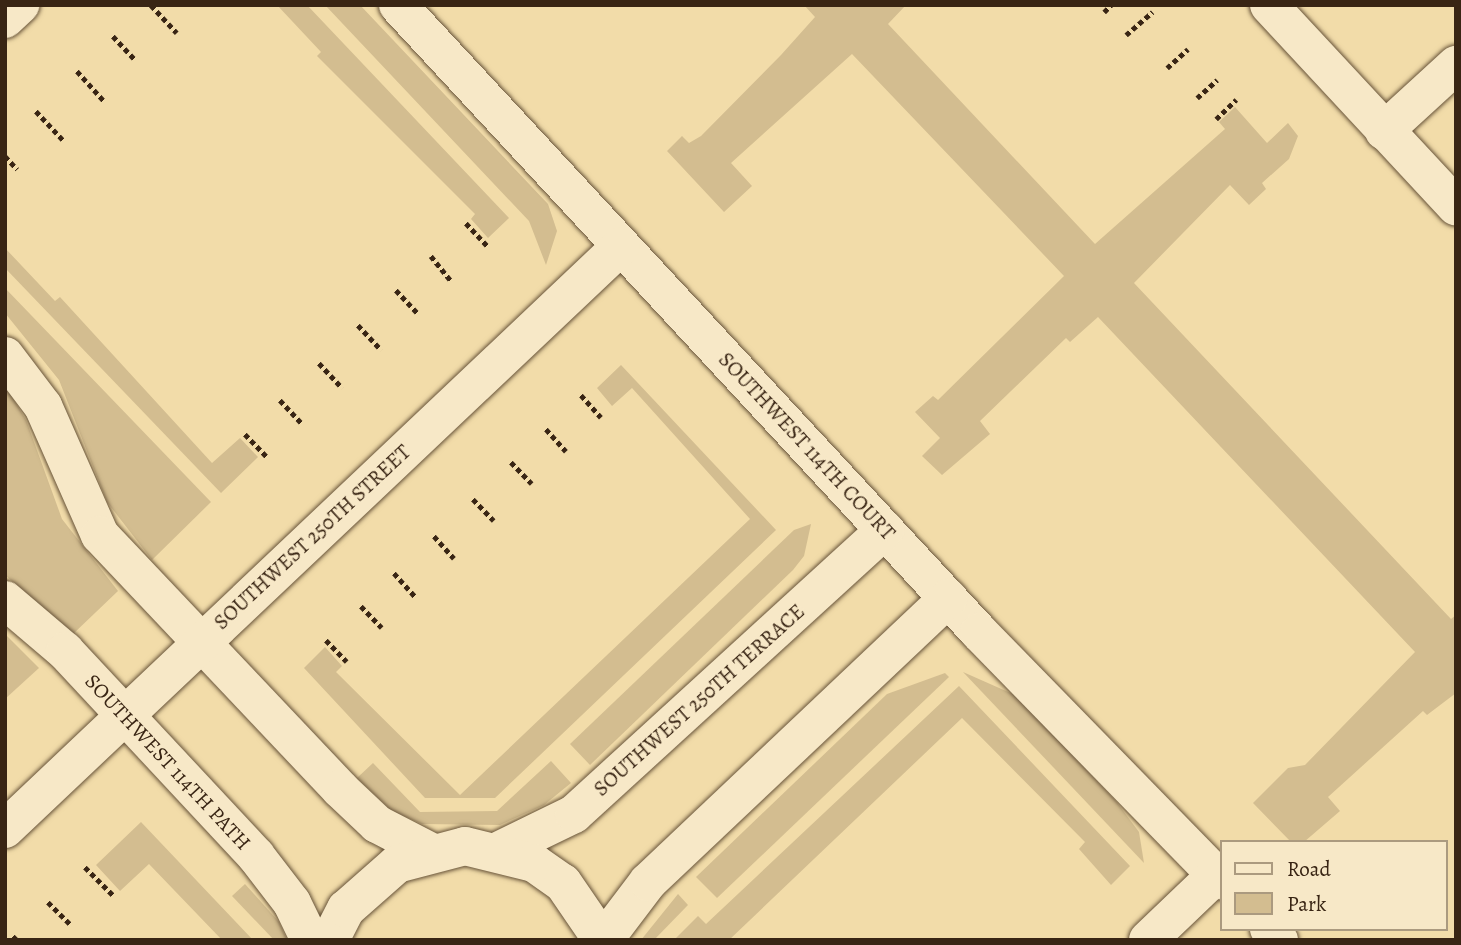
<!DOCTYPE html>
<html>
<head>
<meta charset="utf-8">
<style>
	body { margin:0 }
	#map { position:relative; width:1461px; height:945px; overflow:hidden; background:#f2dca9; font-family:Alegreya,serif }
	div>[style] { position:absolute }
	.green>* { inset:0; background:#d3bd90 }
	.path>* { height:4.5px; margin-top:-2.25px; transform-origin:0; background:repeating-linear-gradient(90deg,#392514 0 5px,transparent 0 8.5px) }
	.roads { filter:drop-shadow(0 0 2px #675339) drop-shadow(0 0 2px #675339) }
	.minor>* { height:38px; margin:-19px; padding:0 19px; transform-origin:19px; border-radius:19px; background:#f7e8c7 }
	span { translate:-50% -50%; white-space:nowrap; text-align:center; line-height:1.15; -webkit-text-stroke:5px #f7e8c7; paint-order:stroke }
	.street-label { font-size:21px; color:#392514 }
	.frame { position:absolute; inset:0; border:7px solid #392514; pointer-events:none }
	.legend { position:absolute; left:1220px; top:840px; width:228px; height:91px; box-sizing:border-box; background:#f7e8c7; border:2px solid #ab9a7f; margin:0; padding:9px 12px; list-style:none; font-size:21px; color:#392514 }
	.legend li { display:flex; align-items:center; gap:14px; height:35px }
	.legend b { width:35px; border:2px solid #ab9a7f }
</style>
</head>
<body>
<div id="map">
	<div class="green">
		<i style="clip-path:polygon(277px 5px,307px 5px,509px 218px,488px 238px,471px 219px,475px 214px,317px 56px,321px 52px)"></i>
		<i style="clip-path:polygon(325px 5px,360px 5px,548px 204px,557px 231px,546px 265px,529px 221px)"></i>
		<i style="clip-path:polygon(804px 5px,906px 5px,888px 24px,1095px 244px,1225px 129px,1219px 122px,1235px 107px,1267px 143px,1288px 123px,1298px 136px,1289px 159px,1262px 183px,1266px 189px,1249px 205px,1230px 185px,1134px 283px,1451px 619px,1456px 615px,1456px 693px,1427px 715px,1423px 711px,1328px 797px,1340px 811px,1304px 842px,1291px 842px,1253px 803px,1288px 768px,1305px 765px,1415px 652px,1098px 317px,1070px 342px,1066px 338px,980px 421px,990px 434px,942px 475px,922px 456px,940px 438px,915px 412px,933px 396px,938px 400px,1064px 276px,852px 54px,731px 163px,752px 186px,724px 212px,667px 151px,682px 136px,689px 143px,701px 136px,781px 55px,815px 17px)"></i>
		<i style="clip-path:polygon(5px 248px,55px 301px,60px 297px,212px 463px,240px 438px,258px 457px,221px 493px,5px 268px)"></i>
		<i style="clip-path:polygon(5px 288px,211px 502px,152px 560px,107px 502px,59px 380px,5px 313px)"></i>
		<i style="clip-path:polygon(621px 365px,776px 530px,495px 798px,425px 798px,304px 668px,325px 647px,342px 666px,336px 672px,460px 795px,750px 519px,632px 388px,612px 406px,597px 388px)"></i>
		<i style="clip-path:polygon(5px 385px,26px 420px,62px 519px,118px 591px,73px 634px,5px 575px)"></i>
		<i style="clip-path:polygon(811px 524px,804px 556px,793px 570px,590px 765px,570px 744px,794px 530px)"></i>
		<i style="clip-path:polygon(5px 634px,39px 668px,5px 699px)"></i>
		<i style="clip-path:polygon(963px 672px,1015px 695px,1115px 800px,1139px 832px,1144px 863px)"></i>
		<i style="clip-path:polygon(945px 673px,949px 677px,717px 898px,696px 877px,887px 694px)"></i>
		<i style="clip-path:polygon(959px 686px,1130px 866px,1111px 885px,1079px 849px,1085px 842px,962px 718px,729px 940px,674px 940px,698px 916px,706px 924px)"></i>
		<i style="clip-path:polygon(551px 761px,571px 783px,544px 805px,500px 825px,422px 824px,392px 811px,357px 778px,373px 763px,420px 812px,497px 811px)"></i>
		<i style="clip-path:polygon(141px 822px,253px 940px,222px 940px,149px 864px,120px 891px,96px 865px)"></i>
		<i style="clip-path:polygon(245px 884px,279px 922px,287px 940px,274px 940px,232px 896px)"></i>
		<i style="clip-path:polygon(678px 894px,688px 905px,654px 940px,641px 940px)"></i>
	</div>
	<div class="path">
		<i style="left:151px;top:5px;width:38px;rotate:47deg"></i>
		<i style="left:1104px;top:12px;width:10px;rotate:-45deg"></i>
		<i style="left:1126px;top:35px;width:35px;rotate:-41deg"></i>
		<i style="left:113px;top:36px;width:33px;rotate:47deg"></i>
		<i style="left:1167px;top:68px;width:28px;rotate:-42deg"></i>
		<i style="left:77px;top:71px;width:42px;rotate:47.9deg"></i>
		<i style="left:1197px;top:98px;width:27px;rotate:-42deg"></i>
		<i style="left:36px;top:111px;width:41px;rotate:47deg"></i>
		<i style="left:1216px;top:119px;width:28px;rotate:-44deg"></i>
		<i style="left:5px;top:156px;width:18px;rotate:47deg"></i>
		<i style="left:466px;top:223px;width:33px;rotate:47deg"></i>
		<i style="left:431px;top:256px;width:33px;rotate:51deg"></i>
		<i style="left:396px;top:290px;width:33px;rotate:47deg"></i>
		<i style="left:358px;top:325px;width:34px;rotate:47deg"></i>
		<i style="left:319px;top:363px;width:34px;rotate:47deg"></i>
		<i style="left:581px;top:395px;width:30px;rotate:48deg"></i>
		<i style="left:280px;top:400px;width:33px;rotate:47deg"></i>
		<i style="left:546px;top:429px;width:30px;rotate:48deg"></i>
		<i style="left:245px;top:434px;width:33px;rotate:46deg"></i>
		<i style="left:511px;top:462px;width:30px;rotate:46deg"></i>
		<i style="left:473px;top:499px;width:30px;rotate:46deg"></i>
		<i style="left:434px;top:536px;width:30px;rotate:48deg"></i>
		<i style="left:394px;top:573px;width:31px;rotate:48deg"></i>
		<i style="left:361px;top:606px;width:30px;rotate:46deg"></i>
		<i style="left:326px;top:640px;width:30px;rotate:46deg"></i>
		<i style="left:85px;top:867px;width:42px;rotate:45deg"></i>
		<i style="left:48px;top:902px;width:31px;rotate:45deg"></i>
		<i style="left:13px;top:936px;width:6px;rotate:45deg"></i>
	</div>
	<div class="roads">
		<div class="minor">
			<i style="left:398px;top:5px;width:855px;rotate:47.18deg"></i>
			<i style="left:979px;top:632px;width:347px;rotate:45.7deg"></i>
			<i style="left:1269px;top:5px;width:275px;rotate:47.1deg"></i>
			<i style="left:5px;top:19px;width:21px;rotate:-43deg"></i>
			<i style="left:1384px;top:131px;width:98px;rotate:-42.5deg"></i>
			<i style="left:5px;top:356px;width:63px;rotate:52.8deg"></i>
			<i style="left:43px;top:406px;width:141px;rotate:66.2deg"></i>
			<i style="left:100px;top:535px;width:349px;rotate:46.6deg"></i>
			<i style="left:340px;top:789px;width:51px;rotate:43.4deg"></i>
			<i style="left:377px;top:824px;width:59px;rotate:27.4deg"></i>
			<i style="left:5px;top:600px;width:79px;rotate:40.4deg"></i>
			<i style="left:65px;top:651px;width:280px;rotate:47deg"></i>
			<i style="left:256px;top:856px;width:59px;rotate:52.5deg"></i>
			<i style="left:292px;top:903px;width:41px;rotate:64.1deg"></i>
			<i style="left:5px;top:829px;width:848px;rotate:-43.42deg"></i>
			<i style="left:500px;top:850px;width:82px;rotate:-25.9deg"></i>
			<i style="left:574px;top:814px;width:421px;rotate:-42.4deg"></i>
			<i style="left:1269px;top:929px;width:15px;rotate:48deg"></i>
			<i style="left:330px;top:940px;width:35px;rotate:-63deg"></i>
			<i style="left:346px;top:909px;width:68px;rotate:-41.4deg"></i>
			<i style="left:397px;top:864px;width:70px;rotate:-14.8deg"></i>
			<i style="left:465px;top:846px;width:71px;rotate:13.8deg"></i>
			<i style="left:534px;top:863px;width:35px;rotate:35deg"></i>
			<i style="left:563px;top:883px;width:69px;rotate:55.6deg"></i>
			<i style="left:604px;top:940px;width:73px;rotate:-52.8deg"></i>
			<i style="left:648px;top:882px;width:413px;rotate:-43.4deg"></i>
			<i style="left:1148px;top:940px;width:94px;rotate:-43.7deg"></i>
		</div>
	</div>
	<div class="street-label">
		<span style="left:807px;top:446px;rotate:47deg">SOUTHWEST 114TH COURT</span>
		<span style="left:312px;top:537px;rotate:-43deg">SOUTHWEST 250TH STREET</span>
		<span style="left:699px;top:700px;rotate:-42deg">SOUTHWEST 250TH TERRACE</span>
		<span style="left:168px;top:762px;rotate:47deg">SOUTHWEST 114TH PATH</span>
	</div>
	<div class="frame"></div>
	<ul class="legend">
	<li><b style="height:9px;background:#f7e8c7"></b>Road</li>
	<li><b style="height:19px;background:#d3bd90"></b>Park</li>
	</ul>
</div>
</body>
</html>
